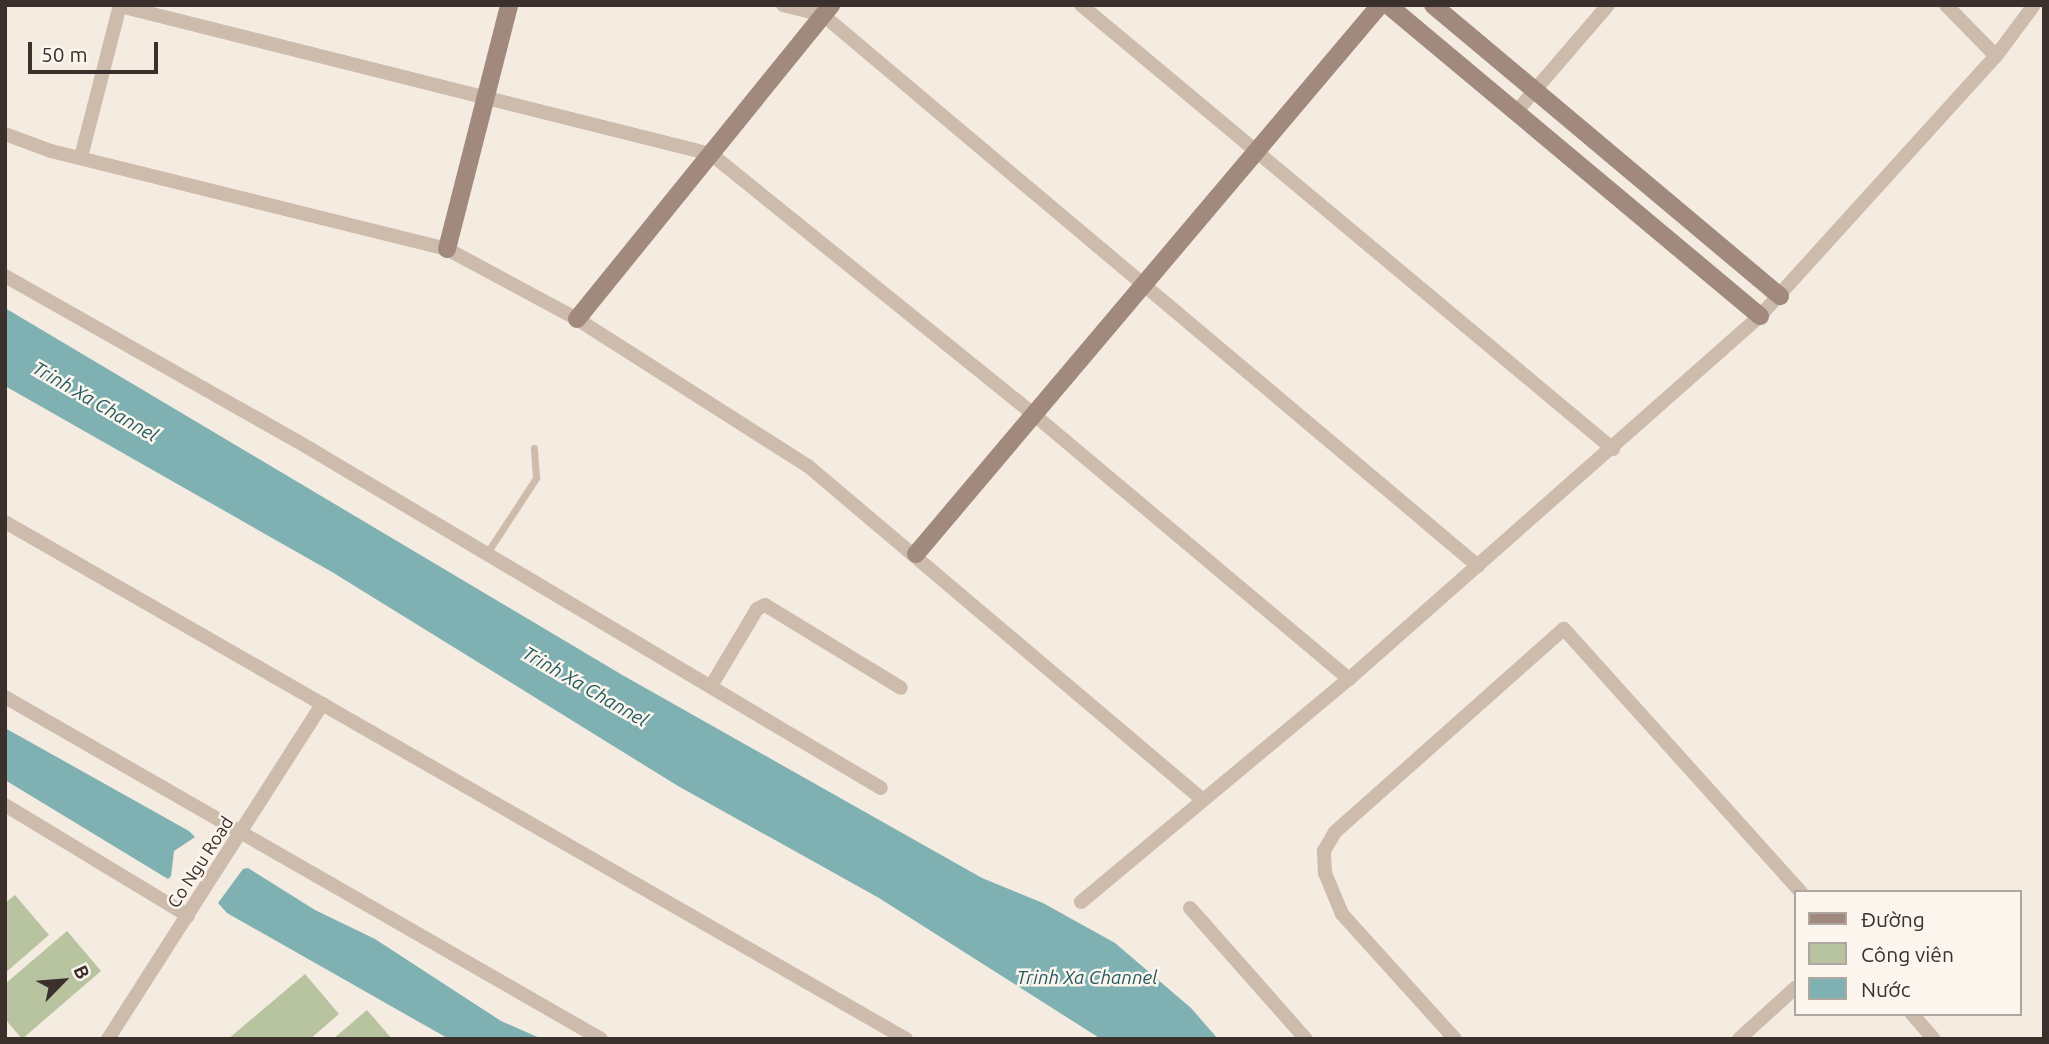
<!DOCTYPE html>
<html>
<head>
<meta charset="utf-8">
<style>
	body { margin:0 }
	#map { position:relative; width:2049px; height:1044px; overflow:hidden; background:#f4ebe1; font-family:Ubuntu,sans-serif }
	div>[style] { position:absolute }
	.green>* { inset:0; background:#b8c4a0 }
	.water>* { inset:0; background:#7fb0b2 }
	.lane>* { height:7px; margin:-3.5px; padding:0 3.5px; transform-origin:3.5px; border-radius:3.5px; background:#cdbbac }
	.street>* { height:14px; margin:-7px; padding:0 7px; transform-origin:7px; border-radius:7px; background:#cdbbac }
	.secondary>* { height:18px; margin:-9px; padding:0 9px; transform-origin:9px; border-radius:9px; background:#a18a7d }
	span { translate:-50% -50%; white-space:nowrap; text-align:center; line-height:1.15; -webkit-text-stroke:5px #fbf5ee; paint-order:stroke }
	.street-label { font-size:18px; color:#3b302b }
	.water-label { font-size:19px; color:#1f5a5e; font-style:italic }
	.frame { position:absolute; inset:0; border:7px solid #3b302b; pointer-events:none }
	.legend { position:absolute; left:1794px; top:890px; width:228px; height:126px; box-sizing:border-box; background:#fbf5ee; border:2px solid #aea6a0; margin:0; padding:9px 12px; list-style:none; font-size:21px; color:#3b302b }
	.legend li { display:flex; align-items:center; gap:14px; height:35px }
	.legend b { width:35px; border:2px solid #aea6a0 }
	.north { position:absolute; left:28px; top:946px; width:70px; height:70px; -webkit-text-stroke:5px #fbf5ee; paint-order:stroke; rotate:65deg; font-size:19px; font-weight:700; line-height:28px; text-align:center; color:#3b302b }
	.north::after { content:''; display:block; margin:auto; width:24px; height:32px; background:#3b302b; clip-path:polygon(50% 0,100% 100%,50% 72%,0 100%) }
	.scale { position:absolute; left:28px; top:42px; width:130px; height:32px; box-sizing:border-box; border:4px solid #3b302b; border-top:0; padding-left:9px; font-size:21px; line-height:24px; white-space:nowrap; color:#3b302b; -webkit-text-stroke:5px #fbf5ee; paint-order:stroke }
</style>
</head>
<body>
<div id="map">
	<div class="green">
		<i style="clip-path:polygon(15px 895px,49px 935px,5px 973px,5px 903px)"></i>
		<i style="clip-path:polygon(67px 931px,101px 971px,22px 1039px,5px 1019px,5px 984px)"></i>
		<i style="clip-path:polygon(305px 974px,339px 1014px,310px 1039px,228px 1039px)"></i>
		<i style="clip-path:polygon(367px 1010px,392px 1039px,333px 1039px)"></i>
	</div>
	<div class="water">
		<i style="clip-path:polygon(5px 308px,624px 676px,982px 878px,1043px 903px,1115px 943px,1191px 1008px,1218px 1039px,1101px 1039px,879px 898px,678px 786px,332px 572px,5px 386px)"></i>
		<i style="clip-path:polygon(5px 728px,189px 831px,195px 837px,174px 851px,171px 876px,168px 879px,5px 780px)"></i>
		<i style="clip-path:polygon(248px 868px,315px 910px,375px 939px,501px 1021px,542px 1039px,449px 1039px,227px 913px,218px 903px,243px 869px)"></i>
	</div>
	<div class="lane">
		<i style="left:487px;top:553px;width:90px;rotate:-56.8deg"></i>
		<i style="left:536px;top:478px;width:30px;rotate:-94deg"></i>
	</div>
	<div class="street">
		<i style="left:783px;top:5px;width:41px;rotate:14deg"></i>
		<i style="left:823px;top:15px;width:856px;rotate:40.07deg"></i>
		<i style="left:1081px;top:5px;width:693px;rotate:39.85deg"></i>
		<i style="left:1946px;top:5px;width:71px;rotate:45.6deg"></i>
		<i style="left:120px;top:6px;width:609px;rotate:14.06deg"></i>
		<i style="left:711px;top:154px;width:412px;rotate:38.9deg"></i>
		<i style="left:1032px;top:413px;width:414px;rotate:40deg"></i>
		<i style="left:1516px;top:112px;width:141px;rotate:-49.3deg"></i>
		<i style="left:5px;top:134px;width:49px;rotate:20.3deg"></i>
		<i style="left:51px;top:151px;width:408px;rotate:13.9deg"></i>
		<i style="left:447px;top:249px;width:148px;rotate:28.3deg"></i>
		<i style="left:577px;top:319px;width:274px;rotate:32.5deg"></i>
		<i style="left:808px;top:466px;width:517px;rotate:40.22deg"></i>
		<i style="left:81px;top:157px;width:157px;rotate:-75.6deg"></i>
		<i style="left:5px;top:276px;width:335px;rotate:29.5deg"></i>
		<i style="left:297px;top:441px;width:679px;rotate:30.72deg"></i>
		<i style="left:5px;top:522px;width:1039px;rotate:29.85deg"></i>
		<i style="left:711px;top:686px;width:90px;rotate:-59.1deg"></i>
		<i style="left:757px;top:609px;width:9px;rotate:-27deg"></i>
		<i style="left:765px;top:605px;width:159px;rotate:31.4deg"></i>
		<i style="left:5px;top:697px;width:687px;rotate:29.85deg"></i>
		<i style="left:5px;top:805px;width:214px;rotate:31.2deg"></i>
		<i style="left:1081px;top:902px;width:349px;rotate:-39.8deg"></i>
		<i style="left:1349px;top:679px;width:548px;rotate:-41.45deg"></i>
		<i style="left:1760px;top:316px;width:351px;rotate:-47.8deg"></i>
		<i style="left:1996px;top:56px;width:64px;rotate:-53.3deg"></i>
		<i style="left:1190px;top:908px;width:175px;rotate:48.5deg"></i>
		<i style="left:1912px;top:1014px;width:33px;rotate:49deg"></i>
		<i style="left:108px;top:1039px;width:398px;rotate:-57.4deg"></i>
		<i style="left:1455px;top:1039px;width:169px;rotate:-132.1deg"></i>
		<i style="left:1342px;top:914px;width:44px;rotate:-112.5deg"></i>
		<i style="left:1325px;top:873px;width:22px;rotate:-93deg"></i>
		<i style="left:1324px;top:851px;width:22px;rotate:-60deg"></i>
		<i style="left:1335px;top:832px;width:306px;rotate:-41.6deg"></i>
		<i style="left:1564px;top:629px;width:354px;rotate:48deg"></i>
		<i style="left:1739px;top:1039px;width:76px;rotate:-42.3deg"></i>
	</div>
	<div class="secondary">
		<i style="left:1388px;top:5px;width:485px;rotate:39.9deg"></i>
		<i style="left:1433px;top:5px;width:453px;rotate:40deg"></i>
		<i style="left:447px;top:249px;width:252px;rotate:-75.7deg"></i>
		<i style="left:577px;top:319px;width:404px;rotate:-51deg"></i>
		<i style="left:916px;top:554px;width:719px;rotate:-49.8deg"></i>
	</div>
	<div class="street-label">
		<span style="left:200px;top:862px;rotate:-57deg">Co Ngu Road</span>
	</div>
	<div class="water-label">
		<span style="left:95px;top:402px;rotate:30deg">Trinh Xa Channel</span>
		<span style="left:585px;top:687px;rotate:30deg">Trinh Xa Channel</span>
		<span style="left:1087px;top:978px">Trinh Xa Channel</span>
	</div>
	<div class="frame"></div>
	<ul class="legend">
	<li><b style="height:9px;background:#a18a7d"></b>Đường</li>
	<li><b style="height:19px;background:#b8c4a0"></b>Công viên</li>
	<li><b style="height:19px;background:#7fb0b2"></b>Nước</li>
	</ul>
	<div class="north">B</div>
	<div class="scale">50 m</div>
</div>
</body>
</html>
